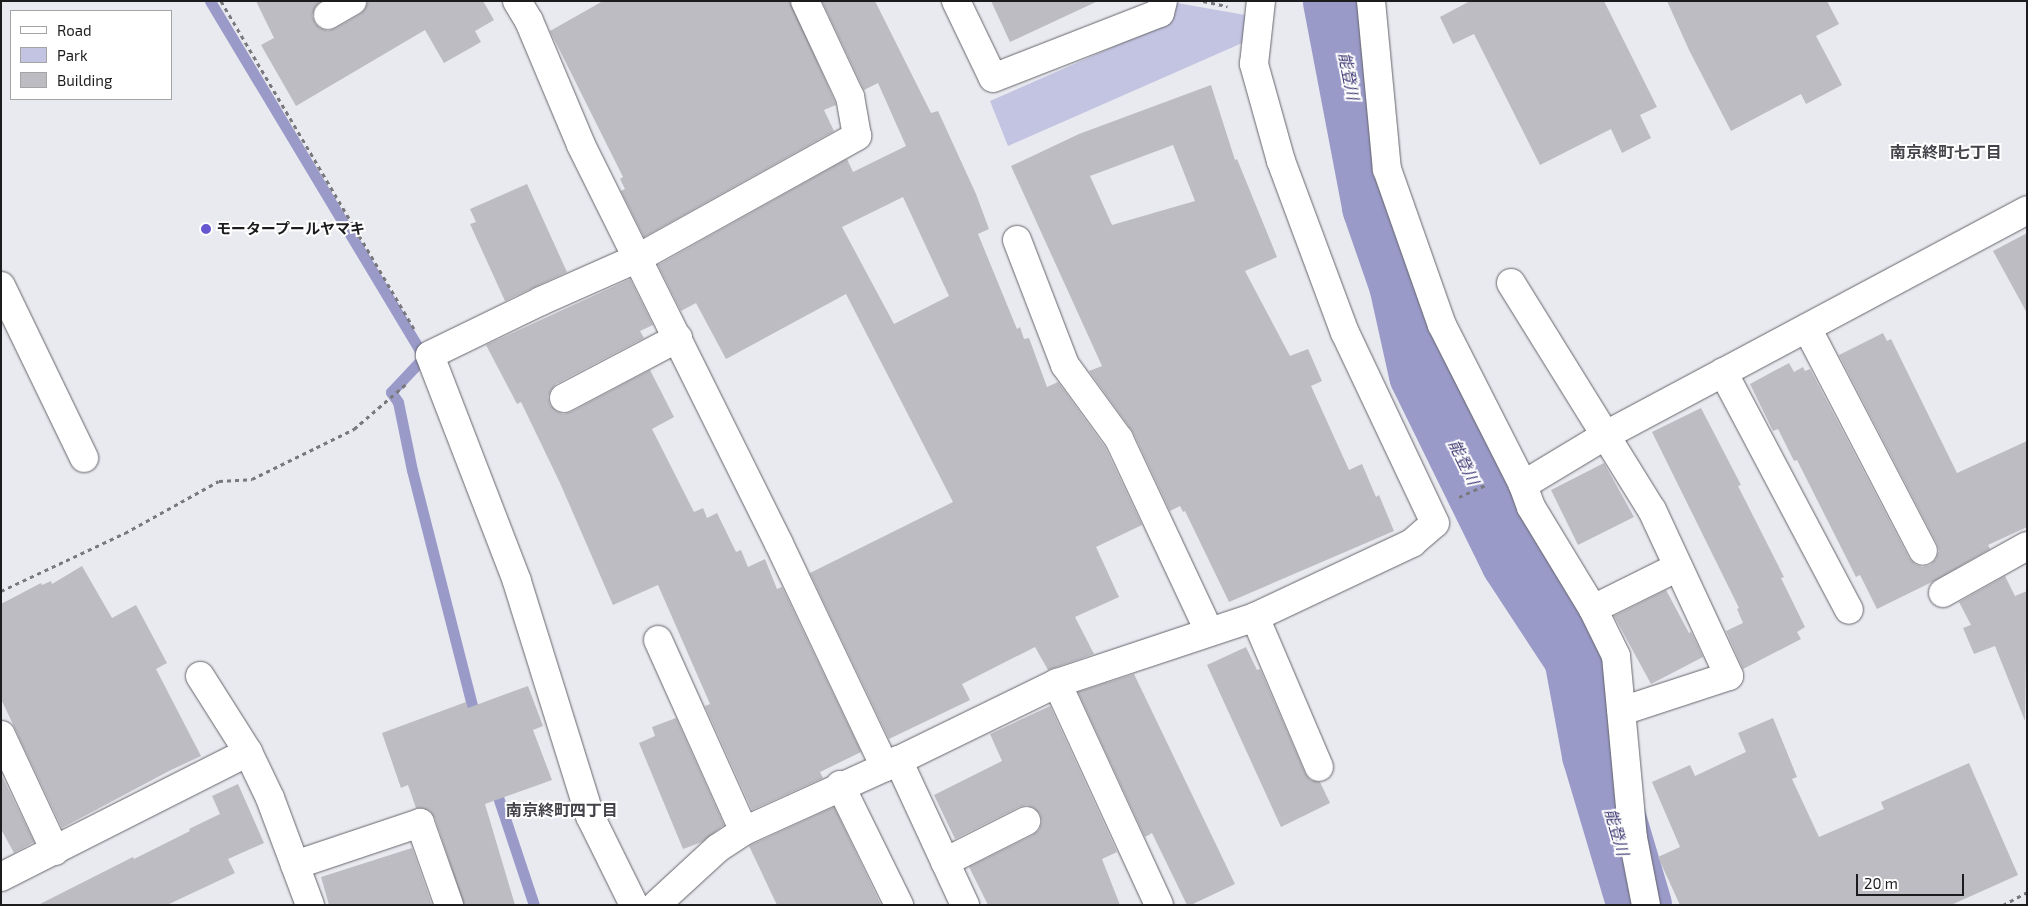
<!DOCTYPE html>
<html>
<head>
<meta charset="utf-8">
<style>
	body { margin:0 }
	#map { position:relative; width:2028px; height:906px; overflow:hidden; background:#e9e9f0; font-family:"Exo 2","Noto Sans JP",sans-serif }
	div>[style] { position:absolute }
	.green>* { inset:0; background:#c3c4e2 }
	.stream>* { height:11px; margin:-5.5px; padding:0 5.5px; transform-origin:5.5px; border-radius:5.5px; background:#9a9ac9 }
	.river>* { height:65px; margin:-32.5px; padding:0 32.5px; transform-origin:32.5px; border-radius:32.5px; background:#9a9ac9 }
	.building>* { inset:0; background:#bcbcc2 }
	.path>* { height:3px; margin-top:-1.5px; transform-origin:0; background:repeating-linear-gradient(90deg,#79797d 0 4px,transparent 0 8px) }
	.roads { filter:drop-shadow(0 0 1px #65656b) drop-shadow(0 0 1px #65656b) }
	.minor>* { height:28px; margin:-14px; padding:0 14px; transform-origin:14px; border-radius:14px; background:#fff }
	.dots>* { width:14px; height:14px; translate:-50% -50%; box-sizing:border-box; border:2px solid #fff; border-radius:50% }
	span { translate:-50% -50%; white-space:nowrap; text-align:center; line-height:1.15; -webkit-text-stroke:4px #fff; paint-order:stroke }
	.poi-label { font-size:15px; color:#1c1c1e; font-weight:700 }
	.left { translate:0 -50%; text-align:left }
	.water-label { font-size:16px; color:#3b3671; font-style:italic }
	.neighbourhood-label { font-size:16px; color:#434349; font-weight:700 }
	.frame { position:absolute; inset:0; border:2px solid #1c1c1e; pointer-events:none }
	.legend { position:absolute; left:10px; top:10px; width:162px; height:90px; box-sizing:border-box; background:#fff; border:1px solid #a4a4a5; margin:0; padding:6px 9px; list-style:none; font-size:15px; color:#1c1c1e }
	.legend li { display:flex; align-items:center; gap:10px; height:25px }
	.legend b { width:25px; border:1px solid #a4a4a5 }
	.scale { position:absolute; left:1856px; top:874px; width:108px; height:22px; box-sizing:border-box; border:2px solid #1c1c1e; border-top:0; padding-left:6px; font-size:15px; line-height:18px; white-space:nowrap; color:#1c1c1e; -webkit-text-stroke:4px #fff; paint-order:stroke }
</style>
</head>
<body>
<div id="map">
	<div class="green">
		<i style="clip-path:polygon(1177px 3px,1251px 16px,1249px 40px,1008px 146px,990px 101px,1172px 21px)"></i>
	</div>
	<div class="stream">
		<i style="left:210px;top:1px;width:415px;rotate:59deg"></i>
		<i style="left:424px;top:357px;width:48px;rotate:133.3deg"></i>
		<i style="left:391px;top:392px;width:12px;rotate:55deg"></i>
		<i style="left:398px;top:402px;width:69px;rotate:78.4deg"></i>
		<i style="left:412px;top:470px;width:259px;rotate:75.7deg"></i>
		<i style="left:494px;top:785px;width:126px;rotate:71.6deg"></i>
	</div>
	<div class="river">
		<i style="left:1335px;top:1px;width:209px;rotate:79.2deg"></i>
		<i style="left:1374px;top:206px;width:83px;rotate:70.9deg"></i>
		<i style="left:1401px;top:284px;width:92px;rotate:77.5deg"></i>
		<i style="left:1421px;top:374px;width:208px;rotate:63.8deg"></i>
		<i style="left:1513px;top:561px;width:115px;rotate:56.7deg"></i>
		<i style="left:1576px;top:657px;width:99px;rotate:79.5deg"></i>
		<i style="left:1594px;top:754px;width:158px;rotate:73.4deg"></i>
	</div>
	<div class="building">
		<i style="clip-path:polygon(256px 1px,321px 1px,315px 7px,312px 16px,315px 23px,320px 28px,328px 31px,336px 28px,360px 14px,365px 9px,368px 1px,483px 1px,494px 20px,475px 31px,481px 42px,444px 63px,425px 30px,296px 106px,261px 45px,274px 38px)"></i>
		<i style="clip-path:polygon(603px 1px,790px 1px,835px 102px,836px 105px,824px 110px,834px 131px,644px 237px,621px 191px,625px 189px,620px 179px,623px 177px,550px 31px)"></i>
		<i style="clip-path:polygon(evenodd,822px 1px,875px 1px,931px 113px,938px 111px,976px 194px,989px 229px,978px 234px,1017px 329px,1020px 327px,1024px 339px,1029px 338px,1047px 387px,1058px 382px,1105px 447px,1142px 525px,1096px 547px,1119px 597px,1075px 617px,1094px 654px,1048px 670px,1035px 647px,962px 684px,970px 700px,889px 739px,810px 573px,953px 502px,846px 294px,726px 359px,696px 303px,681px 311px,658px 265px,847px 159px,853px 172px,906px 146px,878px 83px,864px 90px,822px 1px,903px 197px,949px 296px,894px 324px,842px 227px,903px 197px)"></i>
		<i style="clip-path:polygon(991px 1px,1098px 1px,1010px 42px)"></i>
		<i style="clip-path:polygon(1470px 1px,1604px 1px,1657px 107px,1640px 115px,1651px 138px,1622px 153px,1611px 129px,1540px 165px,1474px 34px,1453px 44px,1440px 17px)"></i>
		<i style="clip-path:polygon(1667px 1px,1827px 1px,1839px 24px,1816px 36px,1842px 85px,1806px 104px,1801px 94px,1731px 131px,1689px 50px)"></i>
		<i style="clip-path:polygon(evenodd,1211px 85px,1235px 160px,1237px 159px,1277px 257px,1245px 271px,1290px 356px,1308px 349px,1322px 381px,1311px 386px,1349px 470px,1362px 464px,1376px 497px,1379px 495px,1394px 531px,1229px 602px,1185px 511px,1183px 512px,1180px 506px,1170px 511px,1133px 432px,1089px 371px,1102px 366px,1011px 166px,1079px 134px,1211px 85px,1173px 145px,1195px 201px,1112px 225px,1090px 176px,1173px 145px)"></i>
		<i style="clip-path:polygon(527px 184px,567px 272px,505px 301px,470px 224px,476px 222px,470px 209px)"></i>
		<i style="clip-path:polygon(2027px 233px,2027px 313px,1993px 251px)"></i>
		<i style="clip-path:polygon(630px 279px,653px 325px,640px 331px,644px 338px,556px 384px,551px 390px,548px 397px,550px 405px,556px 411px,563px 414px,571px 412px,650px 370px,674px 417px,652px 429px,694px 512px,703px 508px,707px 518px,717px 513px,736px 552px,741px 550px,748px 567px,765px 559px,777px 589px,782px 587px,861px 752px,820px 772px,823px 778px,752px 810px,705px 706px,710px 704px,658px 585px,613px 605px,560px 483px,521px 402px,517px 404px,486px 345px)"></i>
		<i style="clip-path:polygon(1883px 333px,1887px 341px,1891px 339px,1957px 473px,2027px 441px,2027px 527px,1988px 545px,1990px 549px,1934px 581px,1877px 609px,1860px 575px,1856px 577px,1797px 460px,1794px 461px,1778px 429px,1773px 431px,1750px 384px,1789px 363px,1794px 372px,1803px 367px,1805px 371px,1810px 369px,1909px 558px,1915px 564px,1922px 567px,1930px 565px,1936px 559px,1939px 551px,1937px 544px,1839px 355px)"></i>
		<i style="clip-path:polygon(1701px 408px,1741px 485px,1738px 486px,1784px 577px,1781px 578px,1805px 627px,1797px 632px,1801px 639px,1743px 669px,1726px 631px,1743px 623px,1737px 609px,1739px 608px,1652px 432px)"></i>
		<i style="clip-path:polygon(1604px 463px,1634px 517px,1578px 545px,1551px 490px)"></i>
		<i style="clip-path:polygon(82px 566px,112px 618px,136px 605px,167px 663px,156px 669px,201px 756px,169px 771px,62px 828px,1px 699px,1px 604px,41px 583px,42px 585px,51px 581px,52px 584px)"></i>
		<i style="clip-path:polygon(2005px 576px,2015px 596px,2027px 591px,2025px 721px,1995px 646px,1974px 654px,1963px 628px,1971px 625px,1959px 602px)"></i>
		<i style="clip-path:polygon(1666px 590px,1689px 633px,1691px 632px,1703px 657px,1651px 684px,1614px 616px)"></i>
		<i style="clip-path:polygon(1246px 647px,1257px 670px,1260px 669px,1305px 773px,1310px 780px,1320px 782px,1330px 803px,1281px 827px,1207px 665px)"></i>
		<i style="clip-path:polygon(1134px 674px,1235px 884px,1191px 905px,1187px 905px,1152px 833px,1145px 837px,1078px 692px)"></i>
		<i style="clip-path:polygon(528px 686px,543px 726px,533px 730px,552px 780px,485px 804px,515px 905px,464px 905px,435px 818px,430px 811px,423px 808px,416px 808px,408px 785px,401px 788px,382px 733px,466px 702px,468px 708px)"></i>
		<i style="clip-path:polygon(1050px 706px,1117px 852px,1102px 859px,1120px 905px,988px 905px,969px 867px,1033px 835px,1039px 830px,1042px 822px,1040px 814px,1034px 808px,1027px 805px,1019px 807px,955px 839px,934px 795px,1002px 761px,990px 734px)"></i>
		<i style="clip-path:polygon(676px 718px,724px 825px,702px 842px,683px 849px,639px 743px,655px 736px,652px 727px)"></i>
		<i style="clip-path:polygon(1773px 718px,1797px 777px,1792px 779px,1819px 837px,1884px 809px,1881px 802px,1969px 763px,2018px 875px,1951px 905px,1680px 905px,1658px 857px,1680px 847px,1652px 782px,1690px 765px,1695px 776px,1746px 752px,1738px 733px)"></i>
		<i style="clip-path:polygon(1px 774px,34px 842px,14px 853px,1px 829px)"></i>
		<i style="clip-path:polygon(238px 784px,264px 843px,228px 859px,235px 873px,167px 905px,38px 905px,133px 857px,134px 859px,190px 831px,189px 829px,220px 814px,212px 796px)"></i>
		<i style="clip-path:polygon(834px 807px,881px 905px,777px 905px,749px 846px)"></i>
		<i style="clip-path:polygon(412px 848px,432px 905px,329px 905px,321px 877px)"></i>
	</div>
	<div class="path">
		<i style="left:221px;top:1px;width:380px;rotate:59.5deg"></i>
		<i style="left:1203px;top:1px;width:25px;rotate:12deg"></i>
		<i style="left:1459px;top:497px;width:32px;rotate:-24deg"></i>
		<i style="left:1px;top:591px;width:137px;rotate:-25.1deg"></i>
		<i style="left:125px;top:533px;width:107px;rotate:-29deg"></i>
		<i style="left:219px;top:481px;width:33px;rotate:-3deg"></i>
		<i style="left:252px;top:479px;width:114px;rotate:-26.1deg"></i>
		<i style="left:354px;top:429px;width:69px;rotate:-40.9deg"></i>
		<i style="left:2003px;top:905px;width:27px;rotate:-28deg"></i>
	</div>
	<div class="roads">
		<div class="minor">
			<i style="left:517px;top:1px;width:23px;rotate:59deg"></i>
			<i style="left:529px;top:21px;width:134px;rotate:67.2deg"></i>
			<i style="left:581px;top:145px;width:445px;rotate:63.6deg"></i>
			<i style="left:779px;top:544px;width:247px;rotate:64.6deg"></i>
			<i style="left:956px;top:1px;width:85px;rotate:64.3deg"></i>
			<i style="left:993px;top:78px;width:179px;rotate:-21.3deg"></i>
			<i style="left:1160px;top:13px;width:12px;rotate:-76deg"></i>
			<i style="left:1371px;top:1px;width:169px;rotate:84.6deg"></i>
			<i style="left:1387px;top:169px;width:165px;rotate:70.6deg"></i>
			<i style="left:1442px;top:325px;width:179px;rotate:63.1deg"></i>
			<i style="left:1523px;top:485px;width:23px;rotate:70deg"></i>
			<i style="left:1531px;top:507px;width:119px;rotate:58.7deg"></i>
			<i style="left:1593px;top:609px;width:52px;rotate:63.9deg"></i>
			<i style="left:1616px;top:656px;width:183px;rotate:84.7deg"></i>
			<i style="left:1633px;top:838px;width:68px;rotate:79deg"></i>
			<i style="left:328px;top:15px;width:28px;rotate:-30deg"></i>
			<i style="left:1017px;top:240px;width:134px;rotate:69deg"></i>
			<i style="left:1065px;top:365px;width:92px;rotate:53.9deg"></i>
			<i style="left:1119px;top:439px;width:212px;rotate:64.9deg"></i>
			<i style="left:1511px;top:283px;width:267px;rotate:58.2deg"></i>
			<i style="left:1652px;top:510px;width:183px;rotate:65.1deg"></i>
			<i style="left:1729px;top:676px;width:113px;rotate:161.9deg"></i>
			<i style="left:1px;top:286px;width:191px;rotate:64.2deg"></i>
			<i style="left:1807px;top:328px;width:251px;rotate:62.5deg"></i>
			<i style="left:1723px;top:372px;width:269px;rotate:62.1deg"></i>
			<i style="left:564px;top:398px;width:129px;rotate:-27.8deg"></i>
			<i style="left:1523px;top:485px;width:97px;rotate:-31.1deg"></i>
			<i style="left:1606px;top:435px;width:477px;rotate:-28.1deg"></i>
			<i style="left:1943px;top:593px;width:96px;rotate:-29.2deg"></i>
			<i style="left:1593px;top:609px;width:95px;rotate:-26.3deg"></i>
			<i style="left:1255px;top:617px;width:163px;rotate:66.9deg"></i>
			<i style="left:658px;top:640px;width:209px;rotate:65.8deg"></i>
			<i style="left:200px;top:676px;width:90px;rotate:57.7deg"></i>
			<i style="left:248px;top:752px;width:51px;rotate:64.4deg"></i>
			<i style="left:270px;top:798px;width:114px;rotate:69.5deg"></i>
			<i style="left:1057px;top:683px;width:244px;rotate:65.3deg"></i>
			<i style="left:1px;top:735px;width:128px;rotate:65deg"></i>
			<i style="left:898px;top:760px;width:160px;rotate:65.2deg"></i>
			<i style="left:840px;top:785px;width:134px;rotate:63.8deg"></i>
			<i style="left:945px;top:862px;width:91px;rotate:-26.8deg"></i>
			<i style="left:295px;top:865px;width:132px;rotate:-18.6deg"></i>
			<i style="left:420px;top:823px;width:87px;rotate:70.5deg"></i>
			<i style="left:1px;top:877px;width:277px;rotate:-26.8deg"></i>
			<i style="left:634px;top:905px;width:99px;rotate:-116.3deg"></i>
			<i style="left:590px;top:816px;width:246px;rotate:-107.3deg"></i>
			<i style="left:517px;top:581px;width:242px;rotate:-111.1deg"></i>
			<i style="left:430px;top:355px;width:123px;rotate:-25.9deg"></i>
			<i style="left:541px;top:301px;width:106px;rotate:-23.9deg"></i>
			<i style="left:638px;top:258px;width:251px;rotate:-29.1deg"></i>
			<i style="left:857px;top:136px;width:40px;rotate:-100deg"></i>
			<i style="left:850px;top:97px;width:106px;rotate:-115.1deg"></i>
			<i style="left:656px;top:905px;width:84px;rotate:-42.6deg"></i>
			<i style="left:718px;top:848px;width:31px;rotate:-33deg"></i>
			<i style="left:744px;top:831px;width:155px;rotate:-24.4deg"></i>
			<i style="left:885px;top:767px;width:191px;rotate:-26deg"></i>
			<i style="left:1057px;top:683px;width:209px;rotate:-18.4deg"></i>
			<i style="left:1255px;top:617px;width:174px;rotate:-25.2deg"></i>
			<i style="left:1412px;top:543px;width:30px;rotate:-41deg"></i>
			<i style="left:1435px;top:523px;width:210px;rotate:-115.3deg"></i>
			<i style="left:1345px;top:333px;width:184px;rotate:-110.4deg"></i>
			<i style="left:1281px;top:161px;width:101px;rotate:-105.6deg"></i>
			<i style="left:1254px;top:64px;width:63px;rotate:-83.7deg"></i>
		</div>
	</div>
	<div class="dots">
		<i style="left:206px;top:229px;background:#6657d0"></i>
	</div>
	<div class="poi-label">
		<span class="left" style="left:216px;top:229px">モータープールヤマキ</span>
	</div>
	<div class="water-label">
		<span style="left:1349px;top:76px;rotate:79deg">能登川</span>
		<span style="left:1464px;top:462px;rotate:64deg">能登川</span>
		<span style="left:1617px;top:832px;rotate:74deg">能登川</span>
	</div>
	<div class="neighbourhood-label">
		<span style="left:1946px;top:152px">南京終町七丁目</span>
		<span style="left:562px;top:810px">南京終町四丁目</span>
	</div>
	<div class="frame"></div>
	<ul class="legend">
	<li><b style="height:6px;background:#fff"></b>Road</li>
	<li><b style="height:14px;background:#c3c4e2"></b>Park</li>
	<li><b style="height:14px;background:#bcbcc2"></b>Building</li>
	</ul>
	<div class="scale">20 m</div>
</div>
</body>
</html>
